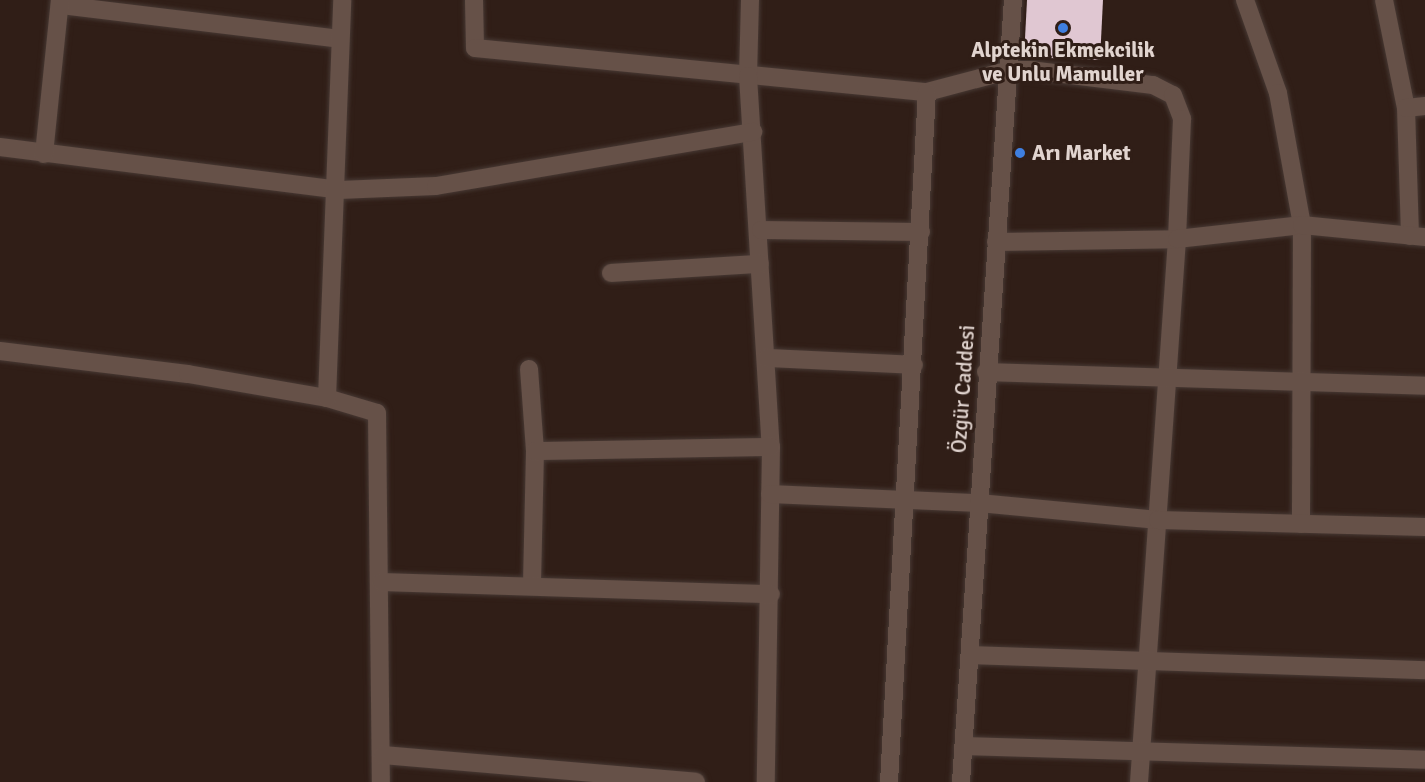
<!DOCTYPE html>
<html>
<head>
<meta charset="utf-8">
<style>
	body { margin:0 }
	#map { position:relative; width:1425px; height:782px; overflow:hidden; background:#301e17; font-family:Signika,sans-serif }
	div>[style] { position:absolute }
	.building>* { inset:0; background:#e0c7d2 }
	.roads { filter:drop-shadow(0 0 2px #473934) drop-shadow(0 0 2px #473934) }
	.street>* { height:18px; margin:-9px; padding:0 9px; transform-origin:9px; border-radius:9px; background:#665148 }
	.dots>* { width:16px; height:16px; translate:-50% -50%; box-sizing:border-box; border:3px solid #301e17; border-radius:50% }
	span { translate:-50% -50%; white-space:nowrap; text-align:center; line-height:1.15; -webkit-text-stroke:6px #301e17; paint-order:stroke }
	.poi-label { font-size:21px; color:#e1d4cf; font-weight:700 }
	.left { translate:0 -50%; text-align:left }
	.street-label { font-size:21px; color:#e1d4cf }
</style>
</head>
<body>
<div id="map">
	<div class="building">
		<i style="clip-path:polygon(1027px 0,1103px 0,1100px 60px,1024px 57px)"></i>
	</div>
	<div class="roads">
		<div class="street">
			<i style="left:474px;top:0;width:48px;rotate:88.8deg"></i>
			<i style="left:475px;top:48px;width:454px;rotate:5.6deg"></i>
			<i style="left:927px;top:92px;width:86px;rotate:-14.8deg"></i>
			<i style="left:1010px;top:70px;width:20px"></i>
			<i style="left:1030px;top:70px;width:124px;rotate:7deg"></i>
			<i style="left:1153px;top:85px;width:22px;rotate:27deg"></i>
			<i style="left:1173px;top:95px;width:26px;rotate:69deg"></i>
			<i style="left:1182px;top:119px;width:120px;rotate:92.4deg"></i>
			<i style="left:1177px;top:239px;width:544px;rotate:94deg"></i>
			<i style="left:750px;top:0;width:76px;rotate:91.5deg"></i>
			<i style="left:748px;top:76px;width:372px;rotate:86.5deg"></i>
			<i style="left:771px;top:447px;width:335px;rotate:90.9deg"></i>
			<i style="left:1245px;top:0;width:99px;rotate:70.5deg"></i>
			<i style="left:1278px;top:93px;width:134px;rotate:79.7deg"></i>
			<i style="left:1302px;top:225px;width:299px;rotate:90.2deg"></i>
			<i style="left:1384px;top:0;width:110px;rotate:78.5deg"></i>
			<i style="left:1406px;top:108px;width:128px;rotate:88.2deg"></i>
			<i style="left:60px;top:5px;width:281px;rotate:6.9deg"></i>
			<i style="left:1406px;top:108px;width:19px;rotate:-6deg"></i>
			<i style="left:0;top:147px;width:342px;rotate:7.2deg"></i>
			<i style="left:339px;top:190px;width:97px;rotate:-2.4deg"></i>
			<i style="left:436px;top:186px;width:322px;rotate:-9.7deg"></i>
			<i style="left:44px;top:154px;width:155px;rotate:-84.1deg"></i>
			<i style="left:761px;top:230px;width:160px;rotate:0.7deg"></i>
			<i style="left:996px;top:242px;width:181px;rotate:-0.9deg"></i>
			<i style="left:1177px;top:239px;width:126px;rotate:-6.4deg"></i>
			<i style="left:1302px;top:225px;width:124px;rotate:5.6deg"></i>
			<i style="left:611px;top:273px;width:149px;rotate:-3.5deg"></i>
			<i style="left:0;top:351px;width:189px;rotate:7deg"></i>
			<i style="left:188px;top:374px;width:141px;rotate:9.8deg"></i>
			<i style="left:327px;top:398px;width:52px;rotate:16.7deg"></i>
			<i style="left:377px;top:413px;width:369px;rotate:89.4deg"></i>
			<i style="left:767px;top:358px;width:147px;rotate:2.7deg"></i>
			<i style="left:529px;top:369px;width:82px;rotate:85.8deg"></i>
			<i style="left:535px;top:451px;width:135px;rotate:91.3deg"></i>
			<i style="left:986px;top:372px;width:439px;rotate:1.8deg"></i>
			<i style="left:327px;top:398px;width:398px;rotate:-87.8deg"></i>
			<i style="left:535px;top:451px;width:236px;rotate:-1deg"></i>
			<i style="left:770px;top:494px;width:209px;rotate:2.5deg"></i>
			<i style="left:979px;top:503px;width:180px;rotate:5.4deg"></i>
			<i style="left:1158px;top:520px;width:267px;rotate:1.5deg"></i>
			<i style="left:382px;top:582px;width:389px;rotate:1.8deg"></i>
			<i style="left:970px;top:655px;width:455px;rotate:1.9deg"></i>
			<i style="left:964px;top:746px;width:461px;rotate:1.7deg"></i>
			<i style="left:383px;top:755px;width:314px;rotate:4.9deg"></i>
			<i style="left:889px;top:782px;width:691px;rotate:-86.85deg"></i>
			<i style="left:961px;top:782px;width:784px;rotate:-86.2deg"></i>
		</div>
	</div>
	<div class="dots">
		<i style="left:1063px;top:28px;background:#3f7fe0"></i>
		<i style="left:1020px;top:153px;background:#3f7fe0"></i>
	</div>
	<div class="poi-label">
		<span style="left:1063px;top:62px">Alptekin Ekmekcilik<br>ve Unlu Mamuller</span>
		<span class="left" style="left:1032px;top:153px">Arı Market</span>
	</div>
	<div class="street-label">
		<span style="left:963px;top:389px;rotate:-86deg">Özgür Caddesi</span>
	</div>
</div>
</body>
</html>
